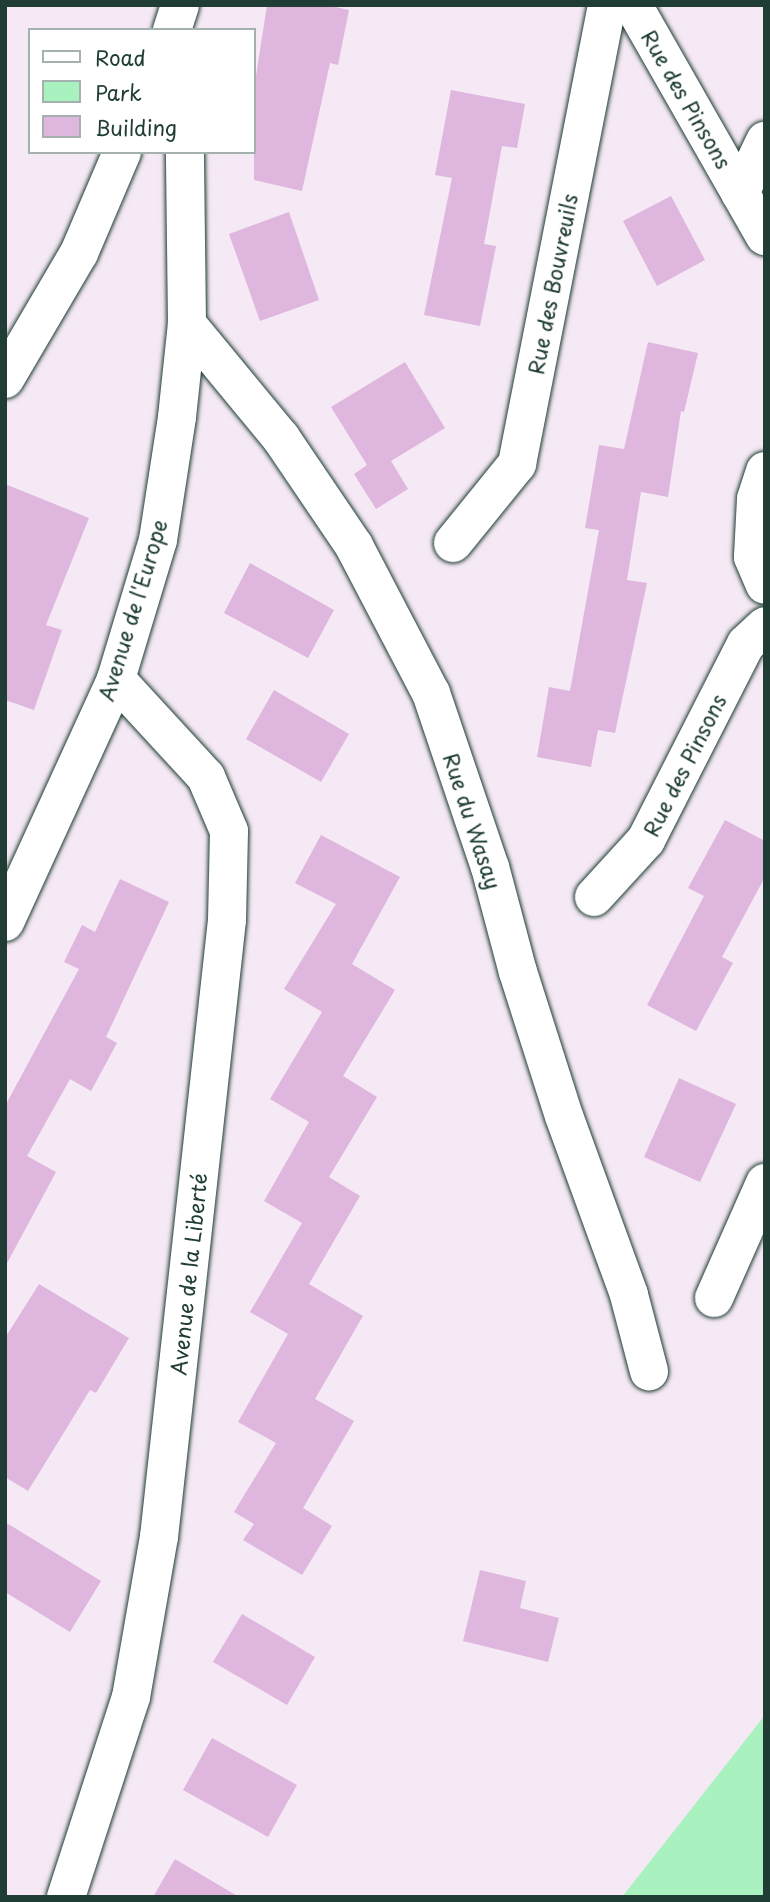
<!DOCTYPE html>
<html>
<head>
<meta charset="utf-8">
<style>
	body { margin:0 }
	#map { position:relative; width:770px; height:1902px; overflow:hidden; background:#f5e9f5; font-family:"Playpen Sans",sans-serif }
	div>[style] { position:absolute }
	.green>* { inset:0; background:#a9f2bf }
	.building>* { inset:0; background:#dfb6dd }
	.roads { filter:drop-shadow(0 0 2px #1f3d34) drop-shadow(0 0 2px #1f3d34) }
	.minor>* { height:38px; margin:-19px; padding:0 19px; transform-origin:19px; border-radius:19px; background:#fff }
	span { translate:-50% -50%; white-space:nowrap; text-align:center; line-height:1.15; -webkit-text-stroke:5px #fff; paint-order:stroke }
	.street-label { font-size:21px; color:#1f3d34 }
	.frame { position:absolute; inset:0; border:7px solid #1f3d34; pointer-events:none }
	.legend { position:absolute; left:28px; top:28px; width:228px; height:126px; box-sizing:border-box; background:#fff; border:2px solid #a5b1ae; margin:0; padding:9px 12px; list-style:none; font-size:21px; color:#1f3d34 }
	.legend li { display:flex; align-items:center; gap:14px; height:35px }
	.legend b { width:35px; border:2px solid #a5b1ae }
</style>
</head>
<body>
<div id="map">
	<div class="green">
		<i style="clip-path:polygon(765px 1715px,765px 1897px,622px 1897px)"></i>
	</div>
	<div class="building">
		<i style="clip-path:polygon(267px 5px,326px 5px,349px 10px,338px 65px,330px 63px,302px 191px,254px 180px,254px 89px)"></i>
		<i style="clip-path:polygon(451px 90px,525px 104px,517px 148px,502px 146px,484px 244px,496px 246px,480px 326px,424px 315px,452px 178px,435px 175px)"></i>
		<i style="clip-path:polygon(671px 196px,705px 260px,657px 286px,623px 221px)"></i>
		<i style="clip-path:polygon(289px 212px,319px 300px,260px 321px,229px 234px)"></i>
		<i style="clip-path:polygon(648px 342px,698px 353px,684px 412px,681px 411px,668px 497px,641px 492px,627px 580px,647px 583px,615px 733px,598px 730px,591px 767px,537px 757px,549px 687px,570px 691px,599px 530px,585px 528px,599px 445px,624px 449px)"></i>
		<i style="clip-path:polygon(405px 362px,445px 428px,391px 461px,408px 489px,376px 509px,354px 474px,367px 465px,331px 407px)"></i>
		<i style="clip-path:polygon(5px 484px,89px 518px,46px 625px,62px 630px,34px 710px,5px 700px)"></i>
		<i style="clip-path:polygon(250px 563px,334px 610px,308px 658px,224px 613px)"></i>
		<i style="clip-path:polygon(274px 690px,349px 734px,321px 782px,246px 739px)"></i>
		<i style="clip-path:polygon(725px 820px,765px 841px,765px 877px,722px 957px,733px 963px,696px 1031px,647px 1005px,704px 896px,688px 888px)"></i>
		<i style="clip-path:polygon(321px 835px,400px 877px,352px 964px,395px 990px,343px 1076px,377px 1097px,329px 1177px,360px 1196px,309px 1284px,363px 1316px,315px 1399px,354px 1421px,303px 1508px,332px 1526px,302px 1575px,243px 1540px,254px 1524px,234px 1512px,276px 1443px,238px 1422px,288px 1334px,250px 1312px,302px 1223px,264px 1201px,309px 1122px,270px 1099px,322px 1012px,284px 989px,336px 904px,295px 883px)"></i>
		<i style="clip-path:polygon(120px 879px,169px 902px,106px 1037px,117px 1043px,91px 1091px,70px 1079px,27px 1156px,56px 1172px,5px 1267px,5px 1106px,79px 969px,64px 962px,82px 925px,95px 932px)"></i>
		<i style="clip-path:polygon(679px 1078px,736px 1104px,700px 1182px,644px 1157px)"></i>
		<i style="clip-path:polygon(39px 1284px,129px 1338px,96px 1393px,90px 1390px,28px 1491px,5px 1477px,5px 1338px)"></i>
		<i style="clip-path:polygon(5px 1522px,101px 1581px,70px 1632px,5px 1592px)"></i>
		<i style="clip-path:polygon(480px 1570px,526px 1581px,520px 1608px,559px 1618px,548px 1662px,463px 1641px)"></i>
		<i style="clip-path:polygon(242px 1614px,315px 1657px,287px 1705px,213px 1662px)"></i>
		<i style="clip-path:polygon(212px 1738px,297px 1785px,268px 1837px,183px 1790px)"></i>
		<i style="clip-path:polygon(175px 1859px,239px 1897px,153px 1897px)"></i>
	</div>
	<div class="roads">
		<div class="minor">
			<i style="left:633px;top:5px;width:266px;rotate:60.3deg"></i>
			<i style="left:172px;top:30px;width:26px;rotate:-72deg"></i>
			<i style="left:740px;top:193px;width:58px;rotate:-64.3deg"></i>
			<i style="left:187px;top:324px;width:148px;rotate:50.5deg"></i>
			<i style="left:281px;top:438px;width:130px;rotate:55.9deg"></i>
			<i style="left:354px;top:546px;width:166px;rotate:62.4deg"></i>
			<i style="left:431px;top:693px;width:184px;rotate:71.3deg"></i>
			<i style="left:490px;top:867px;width:109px;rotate:75.1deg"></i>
			<i style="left:518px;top:972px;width:151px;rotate:72.3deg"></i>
			<i style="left:564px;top:1116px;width:190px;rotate:70deg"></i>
			<i style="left:629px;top:1295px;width:79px;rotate:75.3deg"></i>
			<i style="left:5px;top:379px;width:146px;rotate:-59.6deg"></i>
			<i style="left:79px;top:253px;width:110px;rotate:-66.9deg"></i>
			<i style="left:765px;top:471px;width:29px;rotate:108deg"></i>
			<i style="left:756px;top:499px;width:58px;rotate:93deg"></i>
			<i style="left:753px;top:557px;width:30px;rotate:67deg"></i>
			<i style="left:453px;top:543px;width:102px;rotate:-51deg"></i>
			<i style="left:517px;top:464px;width:468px;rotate:-78.9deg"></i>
			<i style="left:594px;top:897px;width:77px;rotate:-47.6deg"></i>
			<i style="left:646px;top:840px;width:220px;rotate:-63deg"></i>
			<i style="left:746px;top:644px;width:26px;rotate:-43deg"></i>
			<i style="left:5px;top:922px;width:267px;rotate:-65.4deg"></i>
			<i style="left:116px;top:679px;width:145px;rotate:-73.2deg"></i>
			<i style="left:158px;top:540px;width:124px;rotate:-81.2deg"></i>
			<i style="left:177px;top:417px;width:94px;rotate:-83.9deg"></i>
			<i style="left:187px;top:324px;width:172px;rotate:-90.7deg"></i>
			<i style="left:714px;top:1298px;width:126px;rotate:-66.1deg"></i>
			<i style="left:66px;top:1897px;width:210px;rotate:-72deg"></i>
			<i style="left:131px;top:1697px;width:162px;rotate:-80.1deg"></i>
			<i style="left:159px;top:1537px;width:621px;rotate:-83.71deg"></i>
			<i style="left:227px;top:920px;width:89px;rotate:-88.7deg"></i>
			<i style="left:229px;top:831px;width:59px;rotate:-113.1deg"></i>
			<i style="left:206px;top:777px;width:133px;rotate:-132.6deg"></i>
		</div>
	</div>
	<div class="street-label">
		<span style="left:687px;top:99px;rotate:60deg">Rue des Pinsons</span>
		<span style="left:552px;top:284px;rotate:-79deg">Rue des Bouvreuils</span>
		<span style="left:132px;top:610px;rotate:-73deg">Avenue de l'Europe</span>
		<span style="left:684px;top:765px;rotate:-63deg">Rue des Pinsons</span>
		<span style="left:473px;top:821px;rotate:72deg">Rue du Wasay</span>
		<span style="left:188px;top:1274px;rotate:-84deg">Avenue de la Liberté</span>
	</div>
	<div class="frame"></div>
	<ul class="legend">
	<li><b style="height:9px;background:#fff"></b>Road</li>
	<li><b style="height:19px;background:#a9f2bf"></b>Park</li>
	<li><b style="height:19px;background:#dfb6dd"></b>Building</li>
	</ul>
</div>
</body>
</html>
